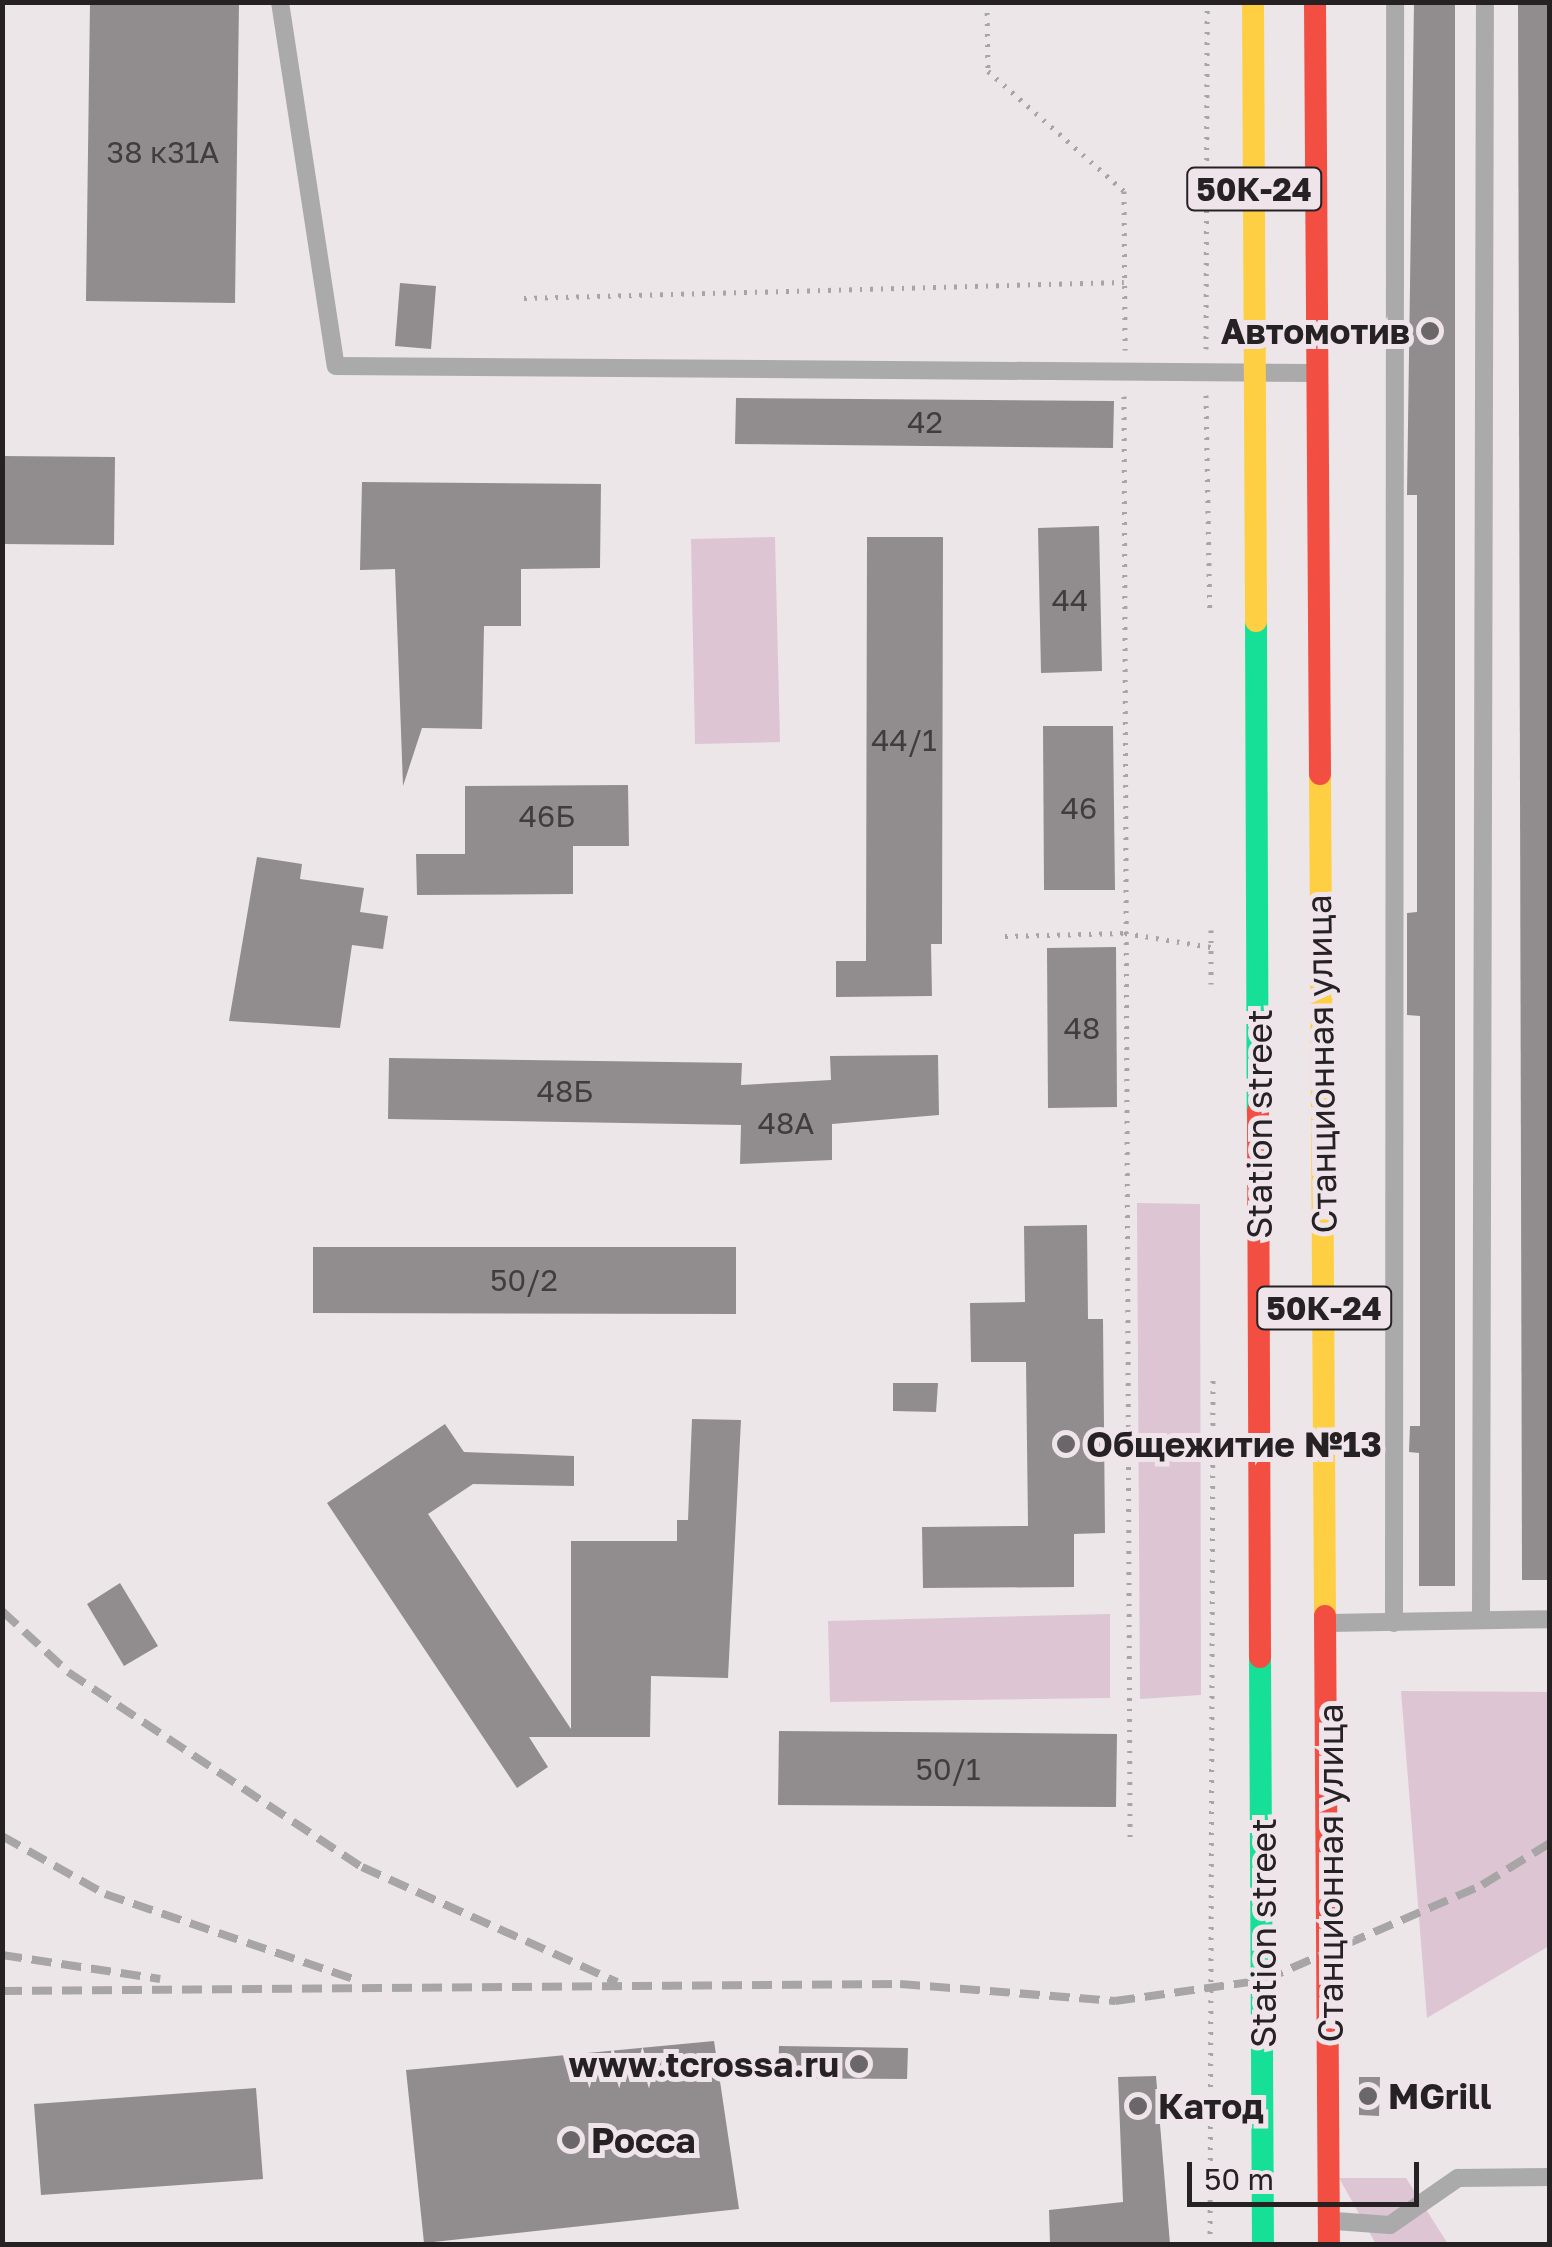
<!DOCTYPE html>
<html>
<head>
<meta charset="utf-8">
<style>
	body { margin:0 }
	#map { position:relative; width:1552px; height:2247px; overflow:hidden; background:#ece6e9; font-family:"Golos Text",sans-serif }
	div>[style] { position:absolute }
	.green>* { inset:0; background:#dec5d4 }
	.building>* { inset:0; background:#918d8f }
	.path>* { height:5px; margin-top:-2.5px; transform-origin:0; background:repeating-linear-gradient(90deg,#a7a5a6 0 2.5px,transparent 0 10.5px) }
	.lane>* { height:18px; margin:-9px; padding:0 9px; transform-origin:9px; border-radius:9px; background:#abaaab }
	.fast>* { height:22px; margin:-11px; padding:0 11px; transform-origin:11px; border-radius:11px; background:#16e098 }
	.slow>* { height:22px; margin:-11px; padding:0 11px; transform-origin:11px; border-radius:11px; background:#ffcf43 }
	.jam>* { height:22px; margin:-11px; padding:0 11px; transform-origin:11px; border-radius:11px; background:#f24e42 }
	.rail>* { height:8px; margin-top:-4px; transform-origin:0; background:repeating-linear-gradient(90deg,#a8a5a7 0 20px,transparent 0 30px) }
	.dots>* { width:28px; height:28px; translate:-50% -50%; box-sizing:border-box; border:5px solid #eee4ea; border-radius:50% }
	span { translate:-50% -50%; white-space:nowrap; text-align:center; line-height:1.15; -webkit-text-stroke:10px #eee4ea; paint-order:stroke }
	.number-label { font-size:30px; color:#413d3f }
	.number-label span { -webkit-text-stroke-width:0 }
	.shield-label span { padding:2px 8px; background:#eee4ea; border:2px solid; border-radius:8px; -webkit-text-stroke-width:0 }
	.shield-label { font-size:32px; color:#262224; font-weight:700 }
	.poi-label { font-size:35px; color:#262224; font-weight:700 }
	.right { translate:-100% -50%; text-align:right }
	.left { translate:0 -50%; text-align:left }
	.street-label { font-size:35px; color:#262224 }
	.frame { position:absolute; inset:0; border:5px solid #262224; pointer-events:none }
	.scale { position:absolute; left:1187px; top:2162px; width:232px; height:45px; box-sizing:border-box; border:5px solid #262224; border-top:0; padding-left:12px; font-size:30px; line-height:35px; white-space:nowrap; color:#262224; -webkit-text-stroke:8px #eee4ea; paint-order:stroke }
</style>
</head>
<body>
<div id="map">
	<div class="green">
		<i style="clip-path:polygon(775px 537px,780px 742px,695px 744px,691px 539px)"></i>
		<i style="clip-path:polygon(1137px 1203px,1200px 1204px,1201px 1695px,1140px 1699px)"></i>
		<i style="clip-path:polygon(1110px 1614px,1110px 1698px,830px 1702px,828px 1621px)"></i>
		<i style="clip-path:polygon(1401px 1691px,1549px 1692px,1549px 1946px,1427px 2018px)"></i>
		<i style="clip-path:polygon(1339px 2178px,1406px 2178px,1448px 2244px,1376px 2244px)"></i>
	</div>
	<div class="building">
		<i style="clip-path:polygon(90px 2px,239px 2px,235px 303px,86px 301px)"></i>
		<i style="clip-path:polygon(1414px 2px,1455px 2px,1455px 1586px,1419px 1586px,1419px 1453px,1409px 1452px,1410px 1426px,1420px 1426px,1420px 1016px,1407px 1015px,1407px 913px,1417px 912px,1417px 495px,1407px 495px)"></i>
		<i style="clip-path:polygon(1518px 2px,1550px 2px,1550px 1580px,1522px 1580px)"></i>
		<i style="clip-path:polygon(400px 283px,436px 286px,431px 349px,395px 346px)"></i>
		<i style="clip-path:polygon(736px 398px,1114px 401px,1113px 448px,735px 444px)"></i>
		<i style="clip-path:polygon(2px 456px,115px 457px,114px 545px,2px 544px)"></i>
		<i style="clip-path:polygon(362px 482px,601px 484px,600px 568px,521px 569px,521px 626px,484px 626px,482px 729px,422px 728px,403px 786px,395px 569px,360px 570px)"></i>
		<i style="clip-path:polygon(1099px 526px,1102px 671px,1041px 673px,1038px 528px)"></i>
		<i style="clip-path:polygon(867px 537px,943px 537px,942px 944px,931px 944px,932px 996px,836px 997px,836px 961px,866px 961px)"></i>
		<i style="clip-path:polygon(1043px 726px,1113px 726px,1115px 890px,1044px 890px)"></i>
		<i style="clip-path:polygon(628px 785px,629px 846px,573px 846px,573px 894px,417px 895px,416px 854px,465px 854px,465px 786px)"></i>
		<i style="clip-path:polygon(257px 857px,302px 864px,300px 879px,364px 888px,360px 912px,388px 916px,383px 949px,352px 945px,340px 1028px,229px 1021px)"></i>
		<i style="clip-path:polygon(1116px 947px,1117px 1107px,1048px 1108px,1047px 948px)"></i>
		<i style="clip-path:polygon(938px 1055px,939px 1115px,832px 1124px,832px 1160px,740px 1164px,741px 1125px,388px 1119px,389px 1058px,742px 1063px,741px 1085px,831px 1080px,830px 1056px)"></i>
		<i style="clip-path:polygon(1087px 1225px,1088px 1319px,1103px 1319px,1105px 1533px,1074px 1534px,1074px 1587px,923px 1588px,922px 1527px,1028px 1526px,1026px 1362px,971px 1362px,970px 1303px,1025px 1302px,1024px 1226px)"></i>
		<i style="clip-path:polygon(313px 1247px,736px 1247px,736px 1314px,313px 1313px)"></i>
		<i style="clip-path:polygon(893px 1383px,938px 1383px,936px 1412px,893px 1411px)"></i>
		<i style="clip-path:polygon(692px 1419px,741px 1420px,728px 1678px,651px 1676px,650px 1737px,529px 1737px,548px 1767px,517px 1788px,327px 1503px,445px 1424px,464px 1452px,574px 1456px,574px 1486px,473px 1484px,428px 1514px,571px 1729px,571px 1541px,677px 1541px,677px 1520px,688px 1520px)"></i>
		<i style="clip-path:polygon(120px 1583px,158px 1646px,124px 1666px,87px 1604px)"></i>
		<i style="clip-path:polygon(779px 1731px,1117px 1734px,1116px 1807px,778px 1805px)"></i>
		<i style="clip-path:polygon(714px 2041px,739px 2209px,424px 2243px,406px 2070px)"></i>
		<i style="clip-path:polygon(779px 2046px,908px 2048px,907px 2079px,778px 2078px)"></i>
		<i style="clip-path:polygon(1156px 2076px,1170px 2244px,1050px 2244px,1049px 2210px,1123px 2202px,1118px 2077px)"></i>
		<i style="clip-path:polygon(1359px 2077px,1380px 2077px,1379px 2116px,1359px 2115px)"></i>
		<i style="clip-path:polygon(256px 2088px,263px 2179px,41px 2195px,34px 2104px)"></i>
	</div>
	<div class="path">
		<i style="left:987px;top:2px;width:69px;rotate:89.2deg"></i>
		<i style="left:988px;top:71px;width:181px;rotate:41.4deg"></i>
		<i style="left:1124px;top:191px;width:159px;rotate:89.6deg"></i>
		<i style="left:524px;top:298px;width:600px;rotate:-1.53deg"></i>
		<i style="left:1206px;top:349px;width:339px;rotate:-89.8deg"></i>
		<i style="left:1206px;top:395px;width:219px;rotate:89deg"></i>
		<i style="left:1124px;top:396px;width:1447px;rotate:89.76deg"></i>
		<i style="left:1211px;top:930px;width:54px;rotate:90deg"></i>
		<i style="left:1005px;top:936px;width:120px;rotate:-1.4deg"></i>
		<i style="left:1125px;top:933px;width:87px;rotate:9.2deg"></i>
		<i style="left:1210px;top:2244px;width:864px;rotate:-89.8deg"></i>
	</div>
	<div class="lane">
		<i style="left:280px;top:2px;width:368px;rotate:81.3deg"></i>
		<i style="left:336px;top:366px;width:976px;rotate:0.41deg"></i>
		<i style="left:1481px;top:1616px;width:1614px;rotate:-89.86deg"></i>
		<i style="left:1329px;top:1623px;width:221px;rotate:-1deg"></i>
		<i style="left:1394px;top:1623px;width:1621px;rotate:-89.96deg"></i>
		<i style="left:1335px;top:2221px;width:55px;rotate:4.2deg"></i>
		<i style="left:1390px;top:2225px;width:83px;rotate:-34.7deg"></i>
		<i style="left:1458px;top:2178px;width:92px;rotate:-0.6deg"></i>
	</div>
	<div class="fast">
		<i style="left:1256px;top:621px;width:490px;rotate:89.8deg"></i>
		<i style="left:1260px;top:1657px;width:587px;rotate:89.71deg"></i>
	</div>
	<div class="slow">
		<i style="left:1253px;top:2px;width:619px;rotate:89.72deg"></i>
		<i style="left:1320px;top:774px;width:842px;rotate:89.66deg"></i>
	</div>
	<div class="jam">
		<i style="left:1315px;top:2px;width:772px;rotate:89.63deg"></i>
		<i style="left:1258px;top:1111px;width:546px;rotate:89.79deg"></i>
		<i style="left:1325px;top:1616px;width:628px;rotate:89.64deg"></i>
	</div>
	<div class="rail">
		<i style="left:2px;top:1611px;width:90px;rotate:42.7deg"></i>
		<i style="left:68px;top:1672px;width:353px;rotate:33.6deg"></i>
		<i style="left:362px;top:1867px;width:280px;rotate:24.3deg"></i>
		<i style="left:2px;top:1836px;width:118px;rotate:29.4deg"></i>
		<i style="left:105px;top:1894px;width:268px;rotate:18.9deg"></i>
		<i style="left:2px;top:1955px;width:160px;rotate:8.6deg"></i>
		<i style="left:2px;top:1991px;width:898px;rotate:-0.45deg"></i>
		<i style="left:900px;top:1984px;width:216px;rotate:4.5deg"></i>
		<i style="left:1115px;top:2001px;width:150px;rotate:-8deg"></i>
		<i style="left:1264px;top:1980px;width:238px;rotate:-23.5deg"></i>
		<i style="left:1482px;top:1885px;width:80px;rotate:-31.7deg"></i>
	</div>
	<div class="dots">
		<i style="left:1430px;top:331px;background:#6b6769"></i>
		<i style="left:1066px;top:1444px;background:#6b6769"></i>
		<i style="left:859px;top:2064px;background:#6b6769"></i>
		<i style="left:1368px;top:2096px;background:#6b6769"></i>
		<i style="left:1138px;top:2106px;background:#6b6769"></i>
		<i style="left:571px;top:2140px;background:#6b6769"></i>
	</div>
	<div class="number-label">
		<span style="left:163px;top:152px">38 к31А</span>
		<span style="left:925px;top:422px">42</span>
		<span style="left:1070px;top:600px">44</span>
		<span style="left:904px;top:740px">44/1</span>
		<span style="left:1079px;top:808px">46</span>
		<span style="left:547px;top:816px">46Б</span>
		<span style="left:1082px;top:1028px">48</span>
		<span style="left:565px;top:1091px">48Б</span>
		<span style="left:786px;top:1123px">48А</span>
		<span style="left:524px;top:1280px">50/2</span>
		<span style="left:948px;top:1769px">50/1</span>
	</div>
	<div class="shield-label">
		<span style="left:1254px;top:189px">50К-24</span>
		<span style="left:1324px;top:1308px">50К-24</span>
	</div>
	<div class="poi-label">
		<span class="right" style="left:1410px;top:331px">Автомотив</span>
		<span class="left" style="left:1086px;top:1444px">Общежитие №13</span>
		<span class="right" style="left:839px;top:2064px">www.tcrossa.ru</span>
		<span class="left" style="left:1388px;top:2096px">MGrill</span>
		<span class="left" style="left:1158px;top:2106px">Катод</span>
		<span class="left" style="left:591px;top:2140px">Росса</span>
	</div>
	<div class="street-label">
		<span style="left:1321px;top:1064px;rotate:-91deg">Станционная улица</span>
		<span style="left:1259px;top:1124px;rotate:-90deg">Station street</span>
		<span style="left:1330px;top:1873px;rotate:-90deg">Станционная улица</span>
		<span style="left:1263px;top:1933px;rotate:-90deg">Station street</span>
	</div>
	<div class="frame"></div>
	<div class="scale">50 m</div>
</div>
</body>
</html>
